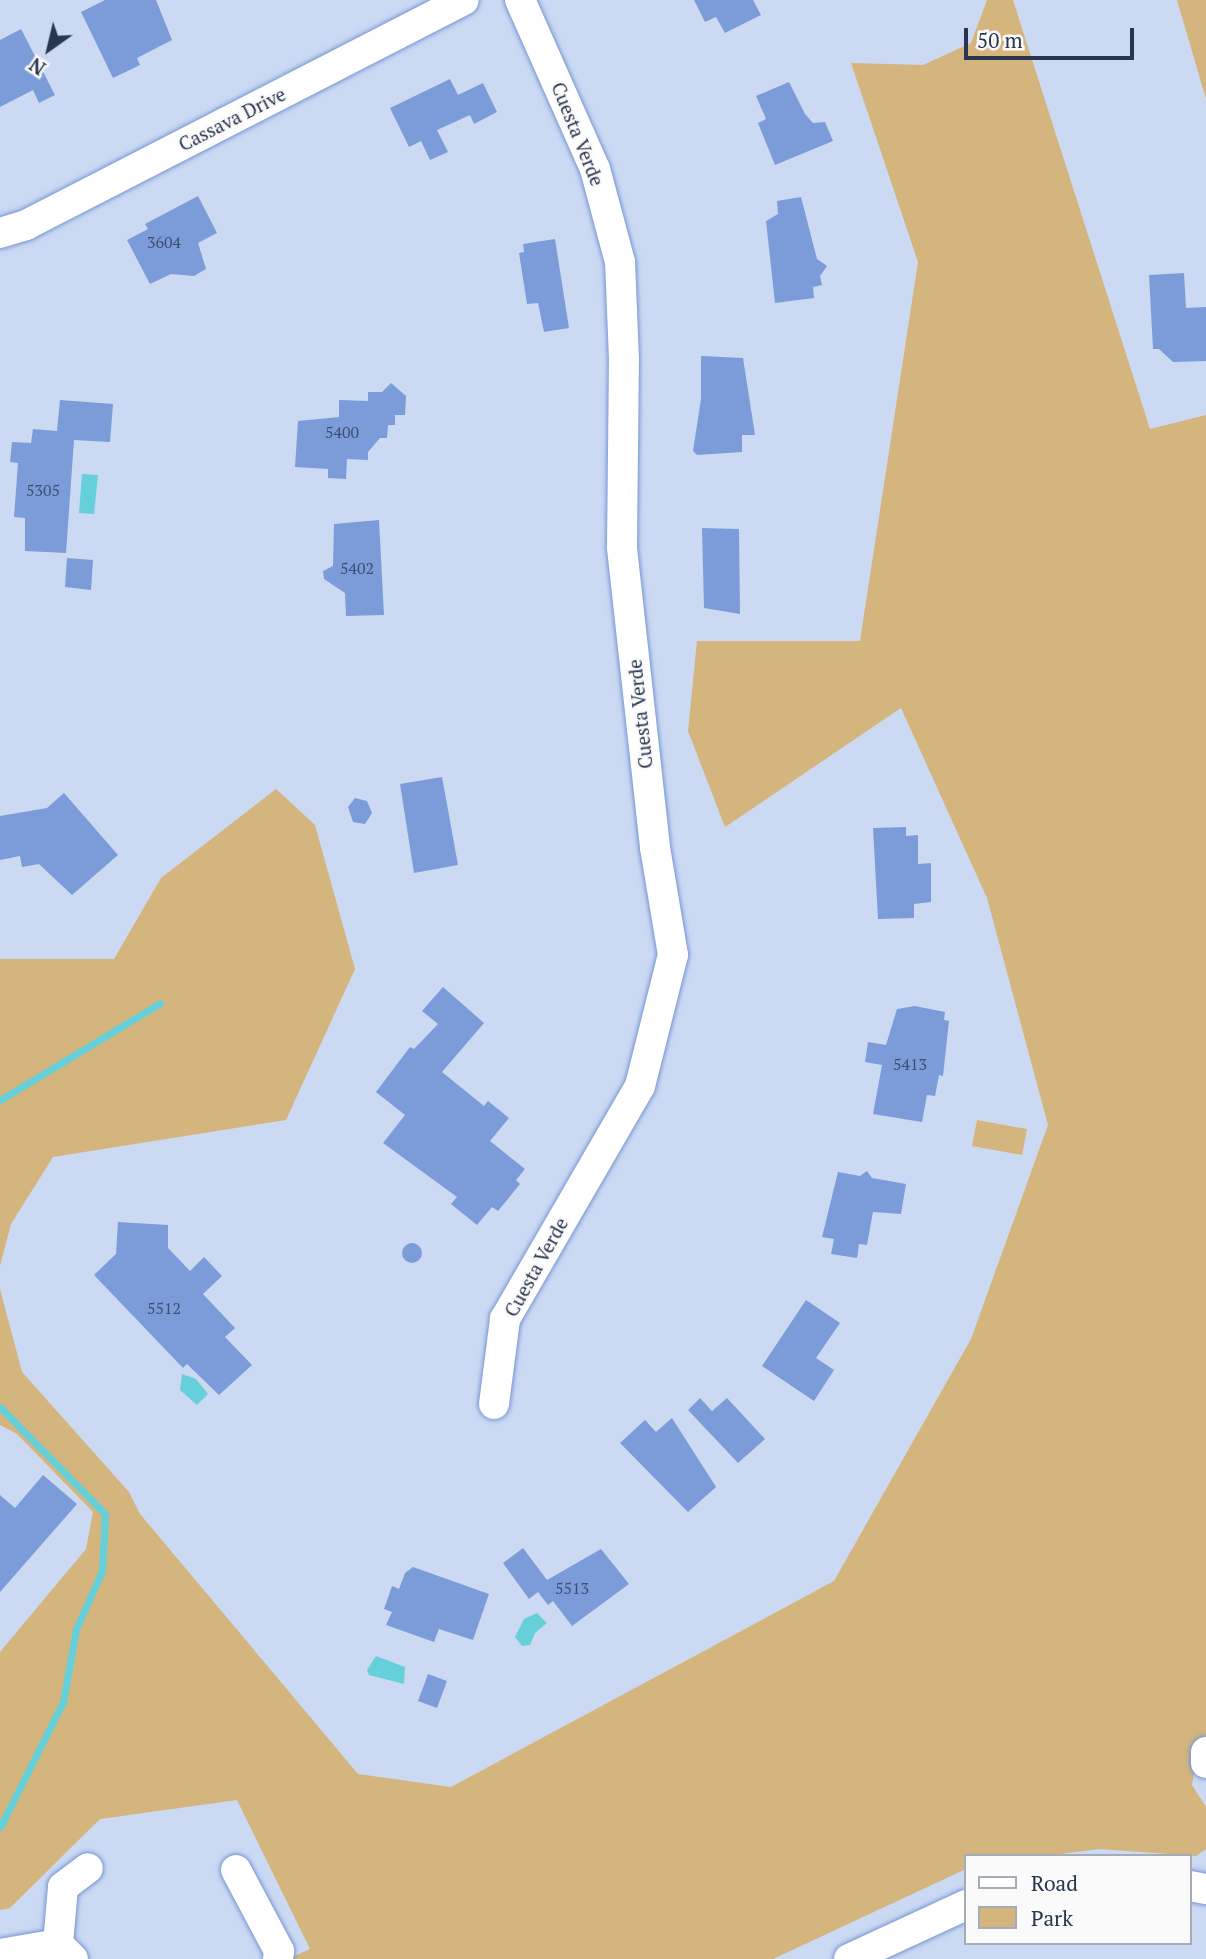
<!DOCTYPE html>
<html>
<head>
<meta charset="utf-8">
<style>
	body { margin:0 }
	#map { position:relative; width:1206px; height:1959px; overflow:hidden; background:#cbd9f3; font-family:"PT Serif",serif }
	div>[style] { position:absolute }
	.green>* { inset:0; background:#d3b57d }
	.water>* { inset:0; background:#65d0d9 }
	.stream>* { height:7px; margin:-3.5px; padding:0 3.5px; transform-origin:3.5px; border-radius:3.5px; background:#65d0d9 }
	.building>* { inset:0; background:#7c9cd9 }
	.round { border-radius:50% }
	.roads { filter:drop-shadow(0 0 2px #7796d3) drop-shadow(0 0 2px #7796d3) }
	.minor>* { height:30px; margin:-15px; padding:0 15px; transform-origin:15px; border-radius:15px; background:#fff }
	span { translate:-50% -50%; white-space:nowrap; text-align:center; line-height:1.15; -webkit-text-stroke:5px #fafafa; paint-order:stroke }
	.number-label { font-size:16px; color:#3e5072 }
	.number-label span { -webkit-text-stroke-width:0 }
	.street-label { font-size:19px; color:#29364f }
	.legend { position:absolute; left:964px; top:1854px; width:228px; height:91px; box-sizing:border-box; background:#fafafa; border:2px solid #a6acb6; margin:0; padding:9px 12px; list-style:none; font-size:21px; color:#29364f }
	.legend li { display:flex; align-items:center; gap:14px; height:35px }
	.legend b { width:35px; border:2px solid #a6acb6 }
	.north { position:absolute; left:14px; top:14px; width:70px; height:70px; -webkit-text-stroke:5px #fafafa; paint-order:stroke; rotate:214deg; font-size:19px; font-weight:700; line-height:28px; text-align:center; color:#29364f }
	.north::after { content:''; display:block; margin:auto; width:24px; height:32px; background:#29364f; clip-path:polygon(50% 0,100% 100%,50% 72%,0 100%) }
	.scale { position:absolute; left:964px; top:28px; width:170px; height:32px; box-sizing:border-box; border:4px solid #29364f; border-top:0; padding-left:9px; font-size:21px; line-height:24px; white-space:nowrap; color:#29364f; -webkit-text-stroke:5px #fafafa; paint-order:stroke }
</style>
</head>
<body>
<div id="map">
	<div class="green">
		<i style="clip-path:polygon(987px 0,1013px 0,1150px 429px,1206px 415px,1206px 1735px,1199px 1743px,1192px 1785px,1206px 1807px,1206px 1849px,1196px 1856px,1099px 1849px,1045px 1856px,966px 1856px,966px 1869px,773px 1959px,288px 1959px,310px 1949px,237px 1800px,100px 1819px,10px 1908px,0 1910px,0 1652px,86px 1549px,93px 1512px,17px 1434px,0 1425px,0 1289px,22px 1372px,129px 1492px,140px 1514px,358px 1774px,451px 1787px,834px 1581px,971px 1339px,1048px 1125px,987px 898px,901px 708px,725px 827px,688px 731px,697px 641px,860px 641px,918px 262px,851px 63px,923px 65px,971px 43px)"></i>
		<i style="clip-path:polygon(1177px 0,1206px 0,1206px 99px)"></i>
		<i style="clip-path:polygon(276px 789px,315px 825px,355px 969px,286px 1120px,53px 1157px,11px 1224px,0 1266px,0 959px,114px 959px,161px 878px)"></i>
		<i style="clip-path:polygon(977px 1120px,1027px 1129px,1022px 1155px,972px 1146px)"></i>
	</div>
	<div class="water">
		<i style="clip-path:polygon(82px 474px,98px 475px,94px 514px,79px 513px)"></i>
		<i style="clip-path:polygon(182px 1374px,196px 1379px,208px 1394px,197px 1405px,180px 1390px)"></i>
		<i style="clip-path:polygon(537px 1613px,547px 1623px,535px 1633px,530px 1645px,522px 1646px,515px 1637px,524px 1619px)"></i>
		<i style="clip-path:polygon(376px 1656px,405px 1667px,404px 1684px,369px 1675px,367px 1670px)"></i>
	</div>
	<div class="stream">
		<i style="left:0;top:1100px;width:187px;rotate:-31.2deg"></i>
		<i style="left:0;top:1407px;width:150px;rotate:45.5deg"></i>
		<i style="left:105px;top:1514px;width:57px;rotate:93deg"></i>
		<i style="left:102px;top:1571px;width:64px;rotate:114.1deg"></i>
		<i style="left:76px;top:1629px;width:74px;rotate:100.1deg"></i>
		<i style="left:63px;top:1702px;width:140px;rotate:116.7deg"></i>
	</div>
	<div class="building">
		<i style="clip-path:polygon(105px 0,156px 0,172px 40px,137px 58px,140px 65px,113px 78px,81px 12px)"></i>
		<i style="clip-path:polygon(694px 0,753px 0,761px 15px,725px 33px,716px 17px,705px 22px)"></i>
		<i style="clip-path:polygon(21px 29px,55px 95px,39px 103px,33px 90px,0 107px,0 40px)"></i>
		<i style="clip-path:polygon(450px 79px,458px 95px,483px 83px,497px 112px,474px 124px,470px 115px,437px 130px,448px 152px,430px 160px,421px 141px,409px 147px,390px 108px)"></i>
		<i style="clip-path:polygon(789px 82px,805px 114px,813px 123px,825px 122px,833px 141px,775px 165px,758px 123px,766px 119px,756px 96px)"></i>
		<i style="clip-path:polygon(198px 196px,217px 233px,198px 243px,206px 269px,194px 276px,171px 274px,150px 284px,127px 240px,148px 229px,145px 224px)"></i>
		<i style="clip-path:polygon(801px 197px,817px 259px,827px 266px,820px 276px,822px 285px,813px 287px,814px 298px,775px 303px,766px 221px,778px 214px,777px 201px)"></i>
		<i style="clip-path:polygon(555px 239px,569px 328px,544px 332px,538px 303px,527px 304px,519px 253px,524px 252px,523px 244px)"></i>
		<i style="clip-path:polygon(1184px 273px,1186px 308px,1206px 307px,1206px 361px,1173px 362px,1159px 349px,1153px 349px,1149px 275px)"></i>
		<i style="clip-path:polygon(701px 356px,743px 358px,755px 435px,742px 435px,742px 452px,697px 455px,693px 451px,701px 399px)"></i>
		<i style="clip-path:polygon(391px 383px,406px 396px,405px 415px,395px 415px,395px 425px,388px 425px,387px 438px,380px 438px,368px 452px,368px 460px,347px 459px,346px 479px,328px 478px,328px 469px,295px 467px,298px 421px,339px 417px,339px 400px,368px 401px,368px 392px,382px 392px)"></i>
		<i style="clip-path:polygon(60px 400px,113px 404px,110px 442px,74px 440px,66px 553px,25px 551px,25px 518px,14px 517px,18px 463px,10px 462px,12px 442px,31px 443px,33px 429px,57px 431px)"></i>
		<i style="clip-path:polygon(379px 520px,384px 615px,346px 616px,345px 593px,324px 579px,323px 571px,333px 566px,334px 524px)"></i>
		<i style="clip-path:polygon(702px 528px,739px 529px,740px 614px,704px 608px)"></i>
		<i style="clip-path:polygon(67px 558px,93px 560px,91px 590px,65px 587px)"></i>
		<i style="clip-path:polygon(442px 777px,458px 865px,414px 873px,400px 784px)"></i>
		<i style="clip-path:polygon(64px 793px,118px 855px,72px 895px,39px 864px,22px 867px,20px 856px,0 860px,0 816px,47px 808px)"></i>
		<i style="clip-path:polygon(355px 798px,367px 801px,372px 813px,365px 824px,353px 822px,348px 807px)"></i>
		<i style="clip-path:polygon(906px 827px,906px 836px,918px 835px,918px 864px,931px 863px,931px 902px,914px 904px,914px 918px,878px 919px,873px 828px)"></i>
		<i style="clip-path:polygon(443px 987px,484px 1023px,442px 1072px,484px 1106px,488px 1101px,509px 1118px,490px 1141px,525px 1169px,516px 1180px,520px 1184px,498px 1211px,492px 1207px,477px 1225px,451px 1204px,457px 1197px,383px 1143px,405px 1115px,376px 1092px,410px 1047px,414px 1049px,438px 1024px,422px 1011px)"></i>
		<i style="clip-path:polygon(915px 1006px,945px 1012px,944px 1020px,949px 1021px,943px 1076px,939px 1075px,935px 1096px,927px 1095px,922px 1122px,873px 1114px,882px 1065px,865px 1062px,868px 1042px,886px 1045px,897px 1009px)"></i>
		<i style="clip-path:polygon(867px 1171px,872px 1178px,906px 1184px,901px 1214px,873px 1212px,867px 1245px,859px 1244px,857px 1258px,831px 1254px,834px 1239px,822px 1237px,838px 1172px,860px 1176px)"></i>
		<i style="clip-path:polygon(118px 1222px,168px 1225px,168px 1248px,190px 1271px,204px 1257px,222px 1276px,203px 1294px,235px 1328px,225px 1337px,252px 1365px,219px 1395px,187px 1364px,183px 1368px,94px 1275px,116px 1254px)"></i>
		<i class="round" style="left:402px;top:1243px;width:20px;height:20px"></i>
		<i style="clip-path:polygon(806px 1300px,840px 1323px,816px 1358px,834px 1370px,814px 1401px,762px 1366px)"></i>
		<i style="clip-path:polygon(700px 1398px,712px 1411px,727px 1398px,765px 1439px,738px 1463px,688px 1410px)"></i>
		<i style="clip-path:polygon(672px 1418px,716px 1487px,688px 1512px,620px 1443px,645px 1420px,656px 1432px)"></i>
		<i style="clip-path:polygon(43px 1475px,77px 1504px,0 1592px,0 1495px,15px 1508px)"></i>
		<i style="clip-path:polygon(523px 1548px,547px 1580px,601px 1549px,629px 1584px,572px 1626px,553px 1601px,548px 1605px,538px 1592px,529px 1599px,503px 1563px)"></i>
		<i style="clip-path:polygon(413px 1567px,489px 1594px,473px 1640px,439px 1629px,434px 1642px,386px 1625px,392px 1612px,384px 1609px,392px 1586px,399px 1589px,405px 1573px)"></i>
		<i style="clip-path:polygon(428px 1674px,447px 1681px,437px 1708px,418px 1701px)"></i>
	</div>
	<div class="roads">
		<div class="minor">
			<i style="left:0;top:233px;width:27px;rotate:-17deg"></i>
			<i style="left:26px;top:225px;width:492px;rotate:-27.2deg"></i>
			<i style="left:494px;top:1404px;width:86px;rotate:-82.6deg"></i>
			<i style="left:505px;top:1319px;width:269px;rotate:-59.9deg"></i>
			<i style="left:640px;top:1086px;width:135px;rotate:-75.9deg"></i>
			<i style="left:673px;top:955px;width:109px;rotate:-99.5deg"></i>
			<i style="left:655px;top:847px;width:302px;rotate:-96.3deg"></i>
			<i style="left:622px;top:547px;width:187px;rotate:-89.4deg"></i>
			<i style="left:624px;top:360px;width:98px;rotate:-92.3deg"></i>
			<i style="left:620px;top:262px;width:96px;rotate:-105deg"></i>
			<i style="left:595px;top:169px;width:185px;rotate:-113.9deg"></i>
			<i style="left:1206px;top:1752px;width:11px;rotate:90deg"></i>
			<i style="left:236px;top:1870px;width:92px;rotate:62deg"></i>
			<i style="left:279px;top:1951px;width:8px;rotate:97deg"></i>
			<i style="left:1190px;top:1886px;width:16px;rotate:11deg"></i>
			<i style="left:58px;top:1944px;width:57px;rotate:-85deg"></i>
			<i style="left:63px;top:1887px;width:31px;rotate:-37deg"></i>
			<i style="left:0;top:1954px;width:59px;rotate:-9.8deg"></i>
			<i style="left:58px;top:1944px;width:21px;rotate:45deg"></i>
			<i style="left:849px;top:1959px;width:129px;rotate:-24.8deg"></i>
		</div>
	</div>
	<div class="number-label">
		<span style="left:164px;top:242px">3604</span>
		<span style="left:342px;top:432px">5400</span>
		<span style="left:43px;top:490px">5305</span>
		<span style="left:357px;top:568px">5402</span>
		<span style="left:910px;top:1064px">5413</span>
		<span style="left:164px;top:1308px">5512</span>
		<span style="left:572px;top:1588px">5513</span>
	</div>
	<div class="street-label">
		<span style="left:232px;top:119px;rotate:-27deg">Cassava Drive</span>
		<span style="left:578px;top:134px;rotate:68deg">Cuesta Verde</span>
		<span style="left:640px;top:714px;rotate:-96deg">Cuesta Verde</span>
		<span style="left:536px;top:1267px;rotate:-61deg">Cuesta Verde</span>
	</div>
	<ul class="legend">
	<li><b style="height:9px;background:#fff"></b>Road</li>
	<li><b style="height:19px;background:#d3b57d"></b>Park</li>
	</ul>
	<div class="north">N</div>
	<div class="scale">50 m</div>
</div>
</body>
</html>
